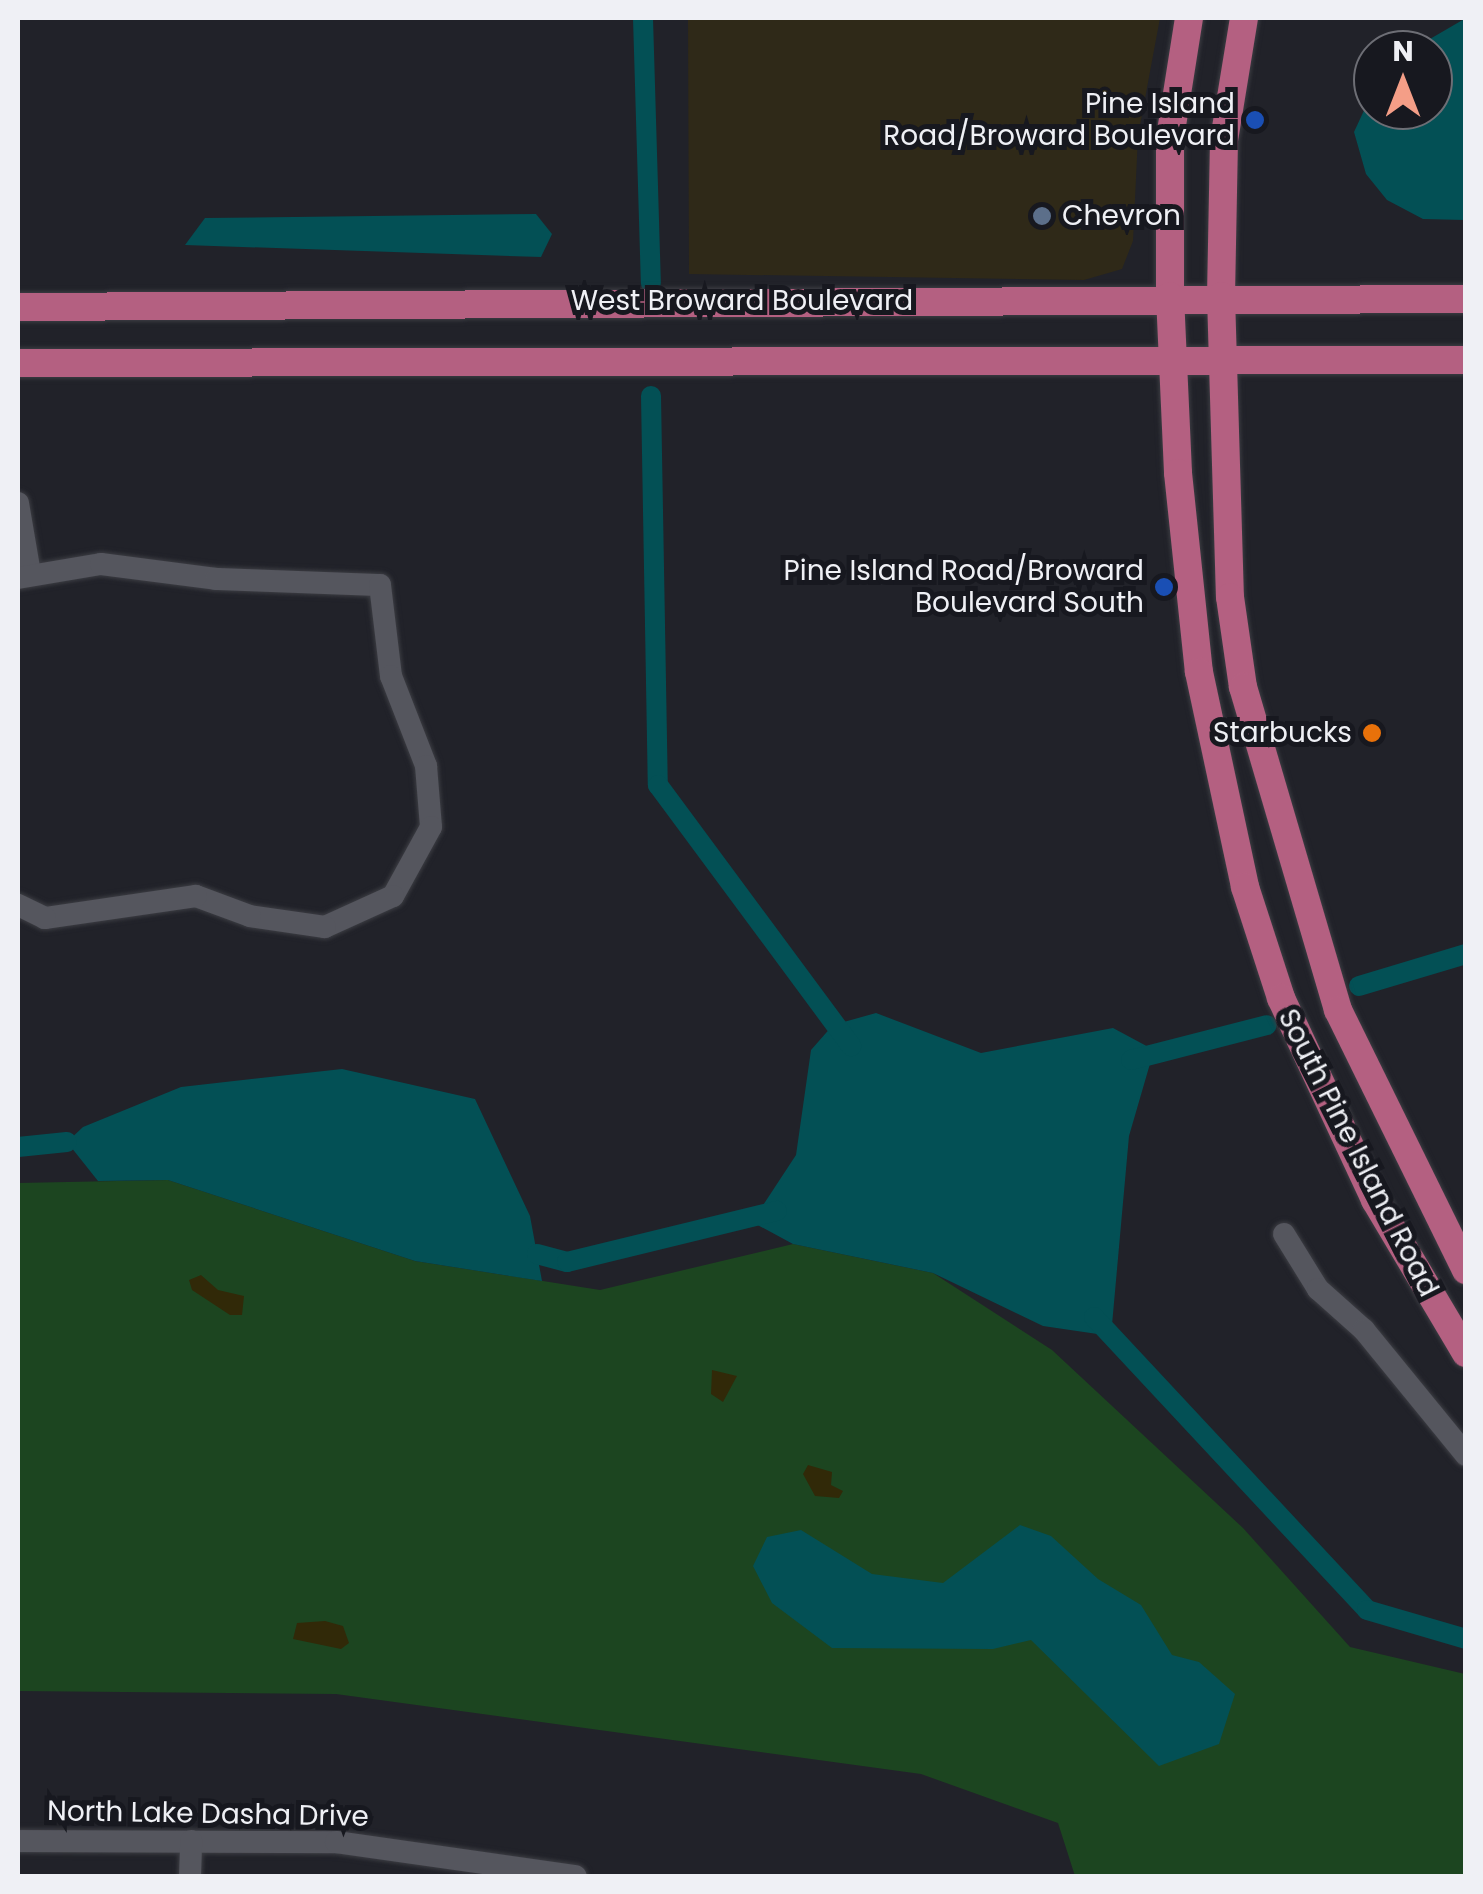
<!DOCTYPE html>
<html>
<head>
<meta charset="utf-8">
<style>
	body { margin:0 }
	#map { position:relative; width:1483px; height:1894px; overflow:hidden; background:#212229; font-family:Poppins,sans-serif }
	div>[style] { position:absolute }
	.commercial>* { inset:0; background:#2f2918 }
	.green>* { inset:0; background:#1c4520 }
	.sand>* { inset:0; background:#312908 }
	.water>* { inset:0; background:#035055 }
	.canal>* { height:20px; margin:-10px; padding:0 10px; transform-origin:10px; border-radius:10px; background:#035055 }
	.roads { filter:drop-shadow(0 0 2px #3c3d43) drop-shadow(0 0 2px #3c3d43) }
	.minor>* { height:22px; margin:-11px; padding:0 11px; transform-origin:11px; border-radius:11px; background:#55565e }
	.major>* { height:28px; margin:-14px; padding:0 14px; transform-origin:14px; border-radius:14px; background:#b46081 }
	.dots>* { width:28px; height:28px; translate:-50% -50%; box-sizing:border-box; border:5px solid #17181f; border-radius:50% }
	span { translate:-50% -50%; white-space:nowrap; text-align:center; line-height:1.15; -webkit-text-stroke:10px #17181f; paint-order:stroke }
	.poi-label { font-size:28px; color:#eff0f5 }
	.right { translate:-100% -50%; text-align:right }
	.left { translate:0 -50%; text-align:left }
	.street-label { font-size:28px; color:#eff0f5 }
	.frame { position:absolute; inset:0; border:20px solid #eff0f5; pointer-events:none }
	.north { position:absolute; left:1353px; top:30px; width:100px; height:100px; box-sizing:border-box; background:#17181f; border:2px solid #6d6e75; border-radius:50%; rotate:0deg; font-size:28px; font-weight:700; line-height:40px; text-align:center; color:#eff0f5 }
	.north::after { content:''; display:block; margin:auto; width:35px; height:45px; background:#f49e87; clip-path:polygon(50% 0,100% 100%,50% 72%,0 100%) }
</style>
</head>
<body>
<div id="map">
	<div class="commercial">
		<i style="clip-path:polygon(688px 18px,1160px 18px,1138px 136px,1133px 241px,1122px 269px,1084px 280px,689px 274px)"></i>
	</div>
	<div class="green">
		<i style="clip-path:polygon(168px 1180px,415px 1261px,600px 1290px,793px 1244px,933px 1273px,1052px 1350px,1243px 1528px,1350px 1647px,1465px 1674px,1465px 1876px,1075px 1876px,1058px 1823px,921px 1774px,336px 1694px,18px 1691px,18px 1183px)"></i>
	</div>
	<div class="sand">
		<i style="clip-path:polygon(201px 1275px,218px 1290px,244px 1296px,242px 1315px,230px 1315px,192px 1290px,189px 1280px)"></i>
		<i style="clip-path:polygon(712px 1370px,737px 1376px,723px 1402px,711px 1394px)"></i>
		<i style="clip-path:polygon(808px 1465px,832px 1472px,831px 1485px,843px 1491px,839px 1498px,815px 1496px,803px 1474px)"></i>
		<i style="clip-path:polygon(325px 1621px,343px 1626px,349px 1643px,341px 1649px,293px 1639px,297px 1623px)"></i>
	</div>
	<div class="water">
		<i style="clip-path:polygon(1466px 18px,1465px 220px,1423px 219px,1387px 200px,1366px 174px,1354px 132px,1373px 91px,1373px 110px,1433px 110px,1433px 50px,1411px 50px)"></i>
		<i style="clip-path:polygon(536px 214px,552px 234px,541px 257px,185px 245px,205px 218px)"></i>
		<i style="clip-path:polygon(876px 1013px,981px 1053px,1113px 1028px,1154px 1050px,1129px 1136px,1111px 1336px,1043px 1326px,933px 1273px,793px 1244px,752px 1222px,796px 1155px,811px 1050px,833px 1025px)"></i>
		<i style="clip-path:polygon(342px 1069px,475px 1099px,530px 1216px,542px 1281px,415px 1261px,168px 1180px,98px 1181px,67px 1142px,83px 1127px,181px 1087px)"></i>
		<i style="clip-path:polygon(1020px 1525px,1051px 1536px,1098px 1579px,1141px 1605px,1172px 1655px,1199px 1662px,1235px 1694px,1219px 1744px,1159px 1766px,1031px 1640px,993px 1649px,832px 1648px,772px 1603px,753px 1566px,767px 1537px,801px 1530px,872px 1574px,943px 1583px)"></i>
	</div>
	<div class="canal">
		<i style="left:643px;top:18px;width:265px;rotate:88.3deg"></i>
		<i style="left:651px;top:396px;width:389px;rotate:89deg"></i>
		<i style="left:658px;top:785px;width:325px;rotate:53.5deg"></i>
		<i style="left:1359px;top:986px;width:112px;rotate:-16.7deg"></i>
		<i style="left:1131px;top:1060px;width:140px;rotate:-14.4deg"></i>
		<i style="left:18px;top:1147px;width:49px;rotate:-5.8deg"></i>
		<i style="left:537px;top:1254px;width:31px;rotate:15deg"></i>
		<i style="left:567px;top:1262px;width:216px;rotate:-13.7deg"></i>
		<i style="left:1094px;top:1317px;width:400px;rotate:47deg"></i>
		<i style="left:1367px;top:1610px;width:103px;rotate:16.3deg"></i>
	</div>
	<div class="roads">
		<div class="minor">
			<i style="left:18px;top:503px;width:71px;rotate:80.3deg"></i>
			<i style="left:18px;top:578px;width:84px;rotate:-9.6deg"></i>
			<i style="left:101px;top:564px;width:116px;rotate:7.4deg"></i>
			<i style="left:216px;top:579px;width:164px;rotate:2.1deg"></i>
			<i style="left:380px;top:585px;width:92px;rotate:83.1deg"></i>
			<i style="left:391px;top:676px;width:97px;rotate:68.7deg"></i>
			<i style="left:426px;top:766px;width:61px;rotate:85.3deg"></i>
			<i style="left:431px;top:827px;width:79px;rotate:118.8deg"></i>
			<i style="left:393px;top:896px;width:75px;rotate:155.5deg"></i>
			<i style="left:325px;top:927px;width:76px;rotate:-171.7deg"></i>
			<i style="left:250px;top:916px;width:58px;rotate:-159.7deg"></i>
			<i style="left:196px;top:896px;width:153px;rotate:171.7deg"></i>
			<i style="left:45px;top:918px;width:30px;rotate:-154deg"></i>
			<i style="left:1284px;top:1234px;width:65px;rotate:58.3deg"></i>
			<i style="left:1318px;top:1289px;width:62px;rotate:41.7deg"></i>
			<i style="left:1364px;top:1330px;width:161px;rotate:50.8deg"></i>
			<i style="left:18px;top:1841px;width:318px;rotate:0.2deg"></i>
			<i style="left:336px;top:1842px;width:242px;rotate:8.1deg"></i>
			<i style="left:190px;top:1876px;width:35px;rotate:-88deg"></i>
		</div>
		<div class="major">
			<i style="left:1189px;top:18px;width:121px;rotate:99deg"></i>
			<i style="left:1170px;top:138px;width:158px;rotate:90deg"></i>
			<i style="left:1170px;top:296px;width:177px;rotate:87.4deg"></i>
			<i style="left:1178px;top:473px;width:200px;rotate:84deg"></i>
			<i style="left:1199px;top:672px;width:220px;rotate:77.9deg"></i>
			<i style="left:1245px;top:887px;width:117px;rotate:72deg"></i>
			<i style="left:1281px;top:998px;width:223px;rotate:65deg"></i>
			<i style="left:1375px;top:1200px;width:178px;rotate:59.3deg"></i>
			<i style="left:1244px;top:18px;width:124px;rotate:99.3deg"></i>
			<i style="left:1224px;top:140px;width:156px;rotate:91.1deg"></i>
			<i style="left:1221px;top:296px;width:301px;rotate:88.3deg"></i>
			<i style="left:1230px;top:597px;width:91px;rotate:81.8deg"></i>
			<i style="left:1243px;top:687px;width:337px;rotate:73.6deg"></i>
			<i style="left:1338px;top:1010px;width:290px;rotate:63.8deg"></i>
			<i style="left:18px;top:307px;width:1448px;rotate:-0.32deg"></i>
			<i style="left:18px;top:363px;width:1448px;rotate:-0.12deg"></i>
		</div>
	</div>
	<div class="dots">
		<i style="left:1255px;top:120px;background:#1a4fb4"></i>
		<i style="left:1042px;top:216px;background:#5c6f8a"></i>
		<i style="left:1164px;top:587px;background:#1a4fb4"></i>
		<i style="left:1372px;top:733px;background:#e8710a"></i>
	</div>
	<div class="poi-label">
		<span class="right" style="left:1235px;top:120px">Pine Island<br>Road/Broward Boulevard</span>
		<span class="left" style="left:1062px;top:216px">Chevron</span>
		<span class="right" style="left:1144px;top:587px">Pine Island Road/Broward<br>Boulevard South</span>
		<span class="right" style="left:1352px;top:733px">Starbucks</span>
	</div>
	<div class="street-label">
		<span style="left:742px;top:301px">West Broward Boulevard</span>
		<span style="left:1358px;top:1153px;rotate:63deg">South Pine Island Road</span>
		<span style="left:208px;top:1814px;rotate:1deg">North Lake Dasha Drive</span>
	</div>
	<div class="frame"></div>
	<div class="north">N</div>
</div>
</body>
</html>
